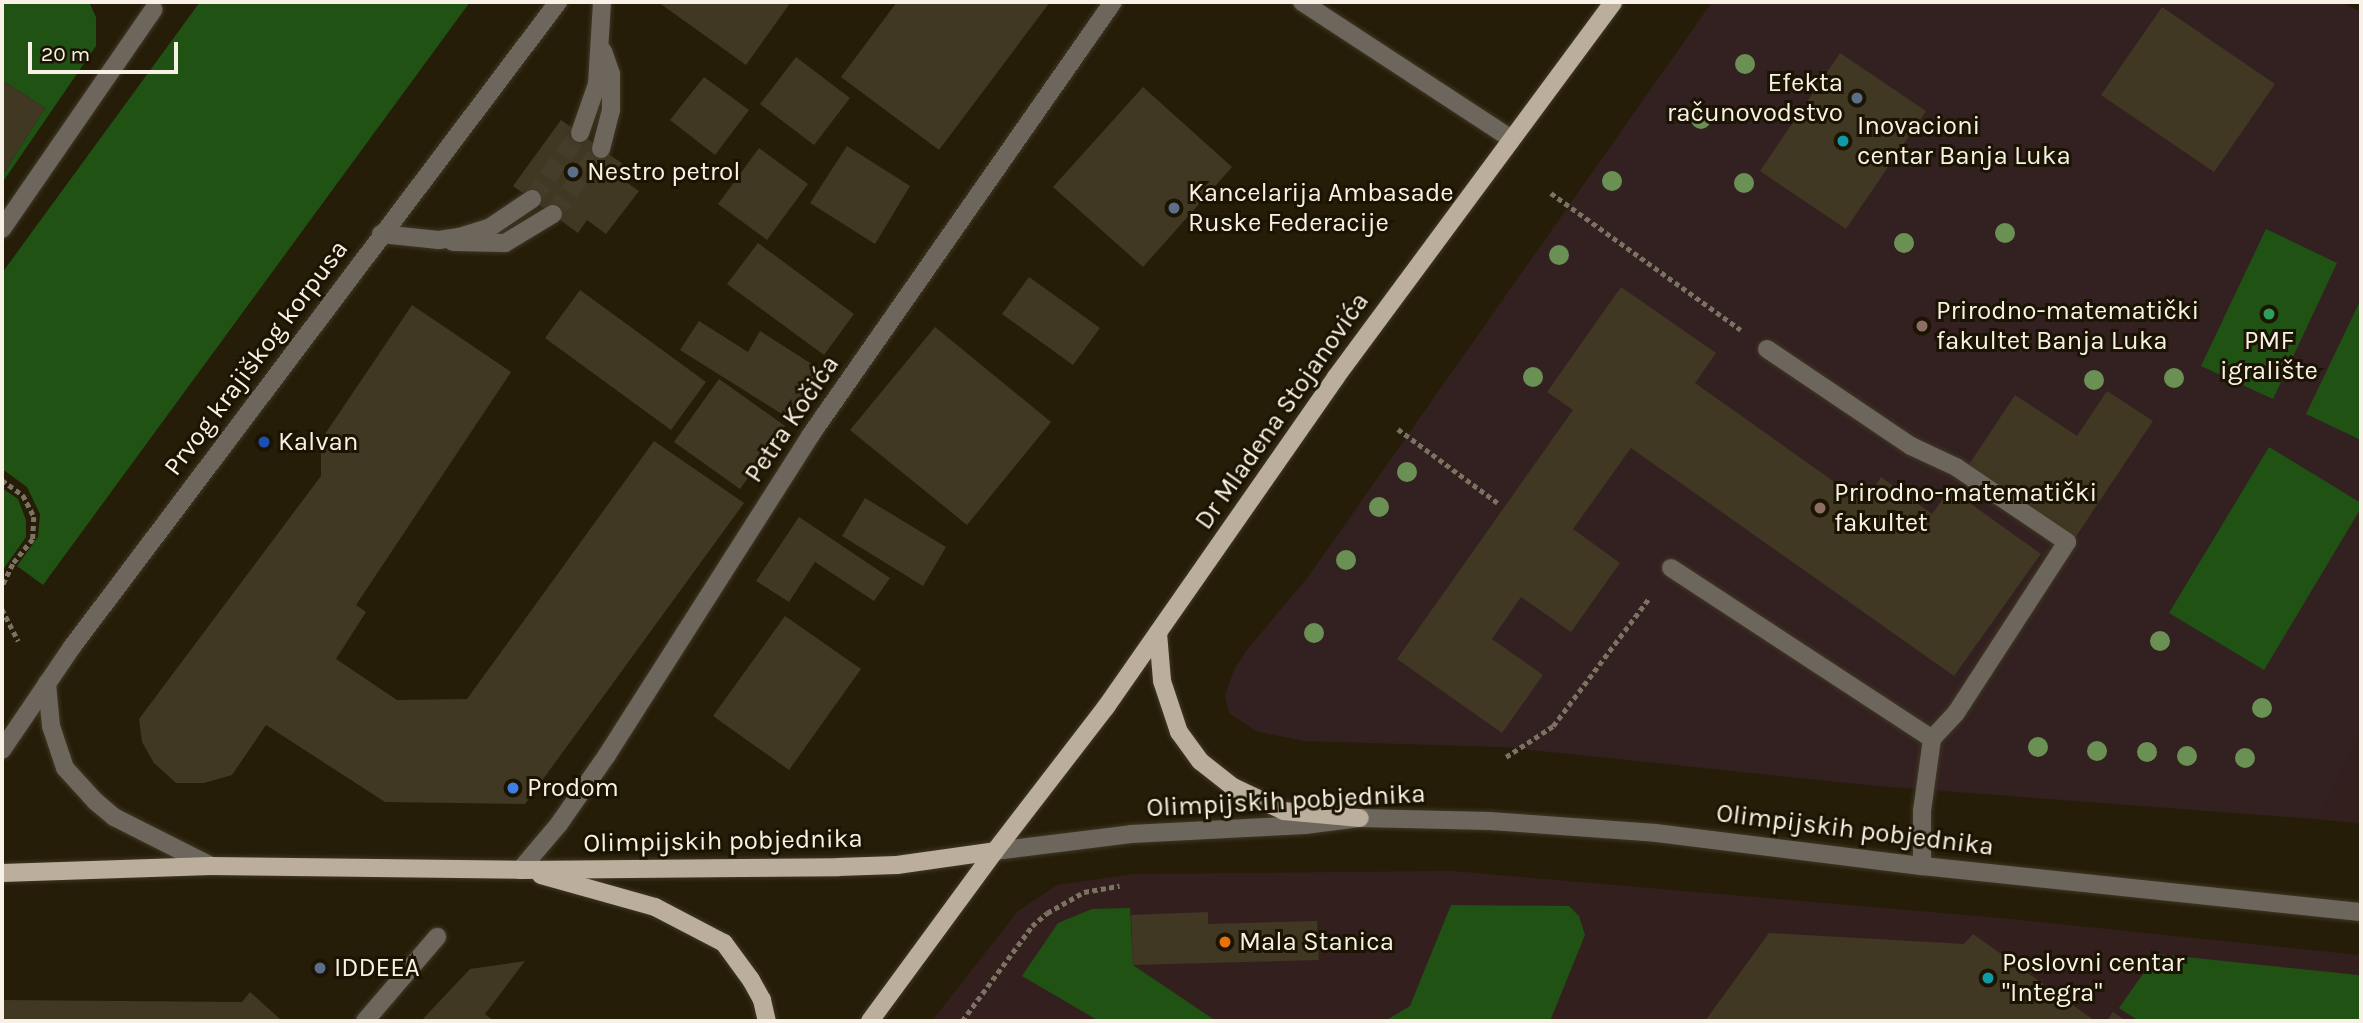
<!DOCTYPE html>
<html>
<head>
<meta charset="utf-8">
<style>
	body { margin:0 }
	#map { position:relative; width:2363px; height:1023px; overflow:hidden; background:#261d09; font-family:Karla,sans-serif }
	div>[style] { position:absolute }
	.commercial>* { inset:0; background:#33201e }
	.education>* { inset:0; background:#332021 }
	.green>* { inset:0; background:#205214 }
	.building>* { inset:0; background:#413823 }
	.minor-tunnel>* { height:18px; margin-top:-9px; transform-origin:0; background:repeating-linear-gradient(90deg,#453d2a 0 18px,transparent 0 27px) }
	.path>* { height:4.5px; margin-top:-2.25px; transform-origin:0; background:repeating-linear-gradient(90deg,#7a7362 0 5px,transparent 0 8.5px) }
	.roads { filter:drop-shadow(0 0 2px #3f3723) drop-shadow(0 0 2px #3f3723) }
	.minor>* { height:18px; margin:-9px; padding:0 9px; transform-origin:9px; border-radius:9px; background:#6d665d }
	.major>* { height:18px; margin:-9px; padding:0 9px; transform-origin:9px; border-radius:9px; background:#bcae9c }
	.trees>* { width:20px; height:20px; margin:-10px; border-radius:50%; background:#6a9054 }
	.dots>* { width:19px; height:19px; translate:-50% -50%; box-sizing:border-box; border:4px solid #1c1402; border-radius:50% }
	span { translate:-50% -50%; white-space:nowrap; text-align:center; line-height:1.15; -webkit-text-stroke:6px #1c1402; paint-order:stroke }
	.poi-label { font-size:26px; color:#f7f2e5 }
	.right { translate:-100% -50%; text-align:right }
	.left { translate:0 -50%; text-align:left }
	.street-label { font-size:26px; color:#f7f2e5 }
	.frame { position:absolute; inset:0; border:4px solid #f7f2e5; pointer-events:none }
	.scale { position:absolute; left:28px; top:42px; width:150px; height:32px; box-sizing:border-box; border:4px solid #f7f2e5; border-top:0; padding-left:9px; font-size:21px; line-height:24px; white-space:nowrap; color:#f7f2e5; -webkit-text-stroke:5px #1c1402; paint-order:stroke }
</style>
</head>
<body>
<div id="map">
	<div class="commercial">
		<i style="clip-path:polygon(2361px 736px,2361px 824px,2316px 819px)"></i>
		<i style="clip-path:polygon(1452px 871px,2000px 918px,2359px 955px,2361px 957px,2361px 1021px,932px 1021px,1018px 911px,1057px 885px,1133px 874px)"></i>
	</div>
	<div class="education">
		<i style="clip-path:polygon(1712px 2px,2341px 2px,2361px 12px,2361px 736px,2316px 819px,1877px 786px,1503px 747px,1303px 741px,1256px 731px,1229px 713px,1225px 696px,1234px 670px,1246px 651px,1308px 577px)"></i>
	</div>
	<div class="green">
		<i style="clip-path:polygon(2px 2px,89px 2px,96px 17px,96px 46px,2px 183px,2px 176px,45px 108px,2px 80px)"></i>
		<i style="clip-path:polygon(200px 2px,470px 2px,43px 585px,17px 566px,38px 537px,40px 514px,27px 487px,2px 469px,2px 273px)"></i>
		<i style="clip-path:polygon(2266px 229px,2337px 263px,2273px 399px,2201px 366px)"></i>
		<i style="clip-path:polygon(2361px 299px,2361px 440px,2306px 414px)"></i>
		<i style="clip-path:polygon(2269px 447px,2361px 503px,2361px 508px,2264px 670px,2169px 613px)"></i>
		<i style="clip-path:polygon(2px 488px,18px 499px,26px 520px,26px 537px,2px 571px)"></i>
		<i style="clip-path:polygon(1451px 905px,1569px 906px,1579px 916px,1585px 935px,1550px 1021px,1385px 1021px,1410px 1006px)"></i>
		<i style="clip-path:polygon(1130px 908px,1133px 965px,1216px 1021px,1099px 1021px,1022px 976px,1058px 923px,1092px 909px)"></i>
		<i style="clip-path:polygon(2157px 954px,2358px 975px,2361px 978px,2361px 1021px,2139px 1021px,2119px 1008px)"></i>
	</div>
	<div class="building">
		<i style="clip-path:polygon(658px 2px,791px 2px,746px 65px)"></i>
		<i style="clip-path:polygon(897px 2px,1050px 2px,939px 150px,841px 77px)"></i>
		<i style="clip-path:polygon(2162px 7px,2275px 84px,2214px 172px,2101px 95px)"></i>
		<i style="clip-path:polygon(1840px 53px,1926px 111px,1846px 229px,1760px 171px)"></i>
		<i style="clip-path:polygon(796px 57px,850px 98px,814px 145px,760px 104px)"></i>
		<i style="clip-path:polygon(704px 77px,749px 110px,715px 155px,670px 120px)"></i>
		<i style="clip-path:polygon(2px 80px,45px 108px,2px 176px)"></i>
		<i style="clip-path:polygon(1143px 87px,1232px 167px,1143px 267px,1053px 187px)"></i>
		<i style="clip-path:polygon(561px 120px,627px 167px,619px 177px,639px 191px,606px 234px,587px 220px,578px 233px,513px 186px)"></i>
		<i style="clip-path:polygon(847px 146px,910px 186px,875px 244px,810px 203px)"></i>
		<i style="clip-path:polygon(759px 148px,808px 184px,767px 240px,718px 204px)"></i>
		<i style="clip-path:polygon(758px 243px,854px 314px,824px 355px,727px 284px)"></i>
		<i style="clip-path:polygon(1029px 277px,1100px 328px,1073px 365px,1002px 314px)"></i>
		<i style="clip-path:polygon(1621px 287px,1716px 353px,1695px 383px,1864px 503px,1881px 477px,1932px 514px,1950px 489px,2041px 554px,1954px 676px,1631px 448px,1573px 529px,1620px 563px,1571px 632px,1521px 597px,1492px 639px,1543px 675px,1502px 733px,1397px 659px,1573px 410px,1547px 392px)"></i>
		<i style="clip-path:polygon(580px 290px,706px 382px,671px 430px,545px 338px)"></i>
		<i style="clip-path:polygon(412px 305px,511px 372px,356px 605px,366px 612px,336px 659px,397px 700px,467px 699px,654px 441px,744px 503px,525px 804px,385px 802px,266px 725px,232px 775px,204px 783px,176px 783px,154px 763px,142px 742px,139px 719px,321px 476px,321px 440px)"></i>
		<i style="clip-path:polygon(699px 321px,748px 352px,760px 331px,821px 370px,790px 419px,680px 350px)"></i>
		<i style="clip-path:polygon(935px 327px,1051px 422px,967px 525px,850px 430px)"></i>
		<i style="clip-path:polygon(719px 379px,785px 426px,740px 489px,674px 442px)"></i>
		<i style="clip-path:polygon(2107px 391px,2153px 421px,2075px 538px,1968px 466px,2015px 395px,2077px 436px)"></i>
		<i style="clip-path:polygon(865px 498px,946px 547px,923px 586px,842px 536px)"></i>
		<i style="clip-path:polygon(799px 517px,890px 578px,874px 601px,815px 562px,789px 602px,756px 581px)"></i>
		<i style="clip-path:polygon(785px 616px,861px 669px,789px 770px,713px 716px)"></i>
		<i style="clip-path:polygon(1208px 912px,1208px 924px,1317px 921px,1319px 960px,1133px 965px,1131px 915px)"></i>
		<i style="clip-path:polygon(1769px 933px,1964px 944px,1973px 934px,2095px 1021px,1705px 1021px)"></i>
		<i style="clip-path:polygon(525px 961px,485px 1014px,494px 1021px,421px 1021px,470px 969px)"></i>
		<i style="clip-path:polygon(250px 992px,280px 1019px,278px 1021px,2px 1021px,2px 1000px,242px 1002px)"></i>
		<i style="clip-path:polygon(2113px 1012px,2126px 1021px,2107px 1021px)"></i>
	</div>
	<div class="minor-tunnel">
		<i style="left:532px;top:199px;width:82px;rotate:-54deg"></i>
		<i style="left:553px;top:214px;width:81px;rotate:-53.6deg"></i>
	</div>
	<div class="path">
		<i style="left:1551px;top:193px;width:234px;rotate:35.8deg"></i>
		<i style="left:1398px;top:429px;width:124px;rotate:36.5deg"></i>
		<i style="left:2px;top:480px;width:26px;rotate:36deg"></i>
		<i style="left:23px;top:495px;width:25px;rotate:63deg"></i>
		<i style="left:34px;top:517px;width:22px;rotate:93deg"></i>
		<i style="left:33px;top:539px;width:32px;rotate:129deg"></i>
		<i style="left:13px;top:564px;width:25px;rotate:116deg"></i>
		<i style="left:2px;top:609px;width:36px;rotate:63deg"></i>
		<i style="left:1506px;top:757px;width:56px;rotate:-33.4deg"></i>
		<i style="left:1553px;top:726px;width:161px;rotate:-53.1deg"></i>
		<i style="left:962px;top:1021px;width:118px;rotate:-53.6deg"></i>
		<i style="left:1032px;top:926px;width:20px;rotate:-41deg"></i>
		<i style="left:1047px;top:913px;width:43px;rotate:-29.6deg"></i>
		<i style="left:1084px;top:892px;width:36px;rotate:-10deg"></i>
	</div>
	<div class="roads">
		<div class="minor">
			<i style="left:1302px;top:2px;width:250px;rotate:33.2deg"></i>
			<i style="left:580px;top:133px;width:52px;rotate:-70.9deg"></i>
			<i style="left:597px;top:84px;width:82px;rotate:-86.5deg"></i>
			<i style="left:601px;top:149px;width:40px;rotate:-75.6deg"></i>
			<i style="left:611px;top:110px;width:36px;rotate:-90deg"></i>
			<i style="left:611px;top:74px;width:24px;rotate:-109deg"></i>
			<i style="left:2px;top:229px;width:267px;rotate:-55.4deg"></i>
			<i style="left:381px;top:234px;width:58px;rotate:5.9deg"></i>
			<i style="left:439px;top:240px;width:20px;rotate:-9deg"></i>
			<i style="left:459px;top:237px;width:31px;rotate:-17deg"></i>
			<i style="left:489px;top:228px;width:52px;rotate:-34deg"></i>
			<i style="left:453px;top:242px;width:52px;rotate:1.1deg"></i>
			<i style="left:505px;top:243px;width:56px;rotate:-31.1deg"></i>
			<i style="left:1767px;top:349px;width:174px;rotate:34deg"></i>
			<i style="left:1911px;top:446px;width:50px;rotate:25deg"></i>
			<i style="left:1956px;top:467px;width:134px;rotate:34deg"></i>
			<i style="left:2067px;top:542px;width:204px;rotate:123deg"></i>
			<i style="left:1956px;top:713px;width:35px;rotate:133deg"></i>
			<i style="left:1932px;top:739px;width:73px;rotate:97.9deg"></i>
			<i style="left:1922px;top:811px;width:55px;rotate:90deg"></i>
			<i style="left:1671px;top:568px;width:312px;rotate:33.2deg"></i>
			<i style="left:47px;top:683px;width:43px;rotate:84.7deg"></i>
			<i style="left:51px;top:726px;width:44px;rotate:71.6deg"></i>
			<i style="left:65px;top:768px;width:45px;rotate:47.7deg"></i>
			<i style="left:95px;top:801px;width:25px;rotate:40deg"></i>
			<i style="left:114px;top:817px;width:109px;rotate:26.8deg"></i>
			<i style="left:2px;top:750px;width:125px;rotate:-55.8deg"></i>
			<i style="left:72px;top:647px;width:808px;rotate:-53deg"></i>
			<i style="left:995px;top:851px;width:137px;rotate:-7.1deg"></i>
			<i style="left:1131px;top:834px;width:174px;rotate:-3deg"></i>
			<i style="left:1305px;top:825px;width:55px;rotate:-7.3deg"></i>
			<i style="left:1360px;top:818px;width:130px;rotate:1.3deg"></i>
			<i style="left:1490px;top:821px;width:166px;rotate:4.1deg"></i>
			<i style="left:1656px;top:833px;width:268px;rotate:7.1deg"></i>
			<i style="left:1922px;top:866px;width:441px;rotate:6deg"></i>
			<i style="left:520px;top:870px;width:60px;rotate:-49.7deg"></i>
			<i style="left:559px;top:824px;width:84px;rotate:-55.2deg"></i>
			<i style="left:607px;top:755px;width:378px;rotate:-57.5deg"></i>
			<i style="left:810px;top:436px;width:529px;rotate:-55.08deg"></i>
			<i style="left:365px;top:1021px;width:111px;rotate:-49.4deg"></i>
		</div>
		<div class="major">
			<i style="left:1158px;top:633px;width:48px;rotate:85.2deg"></i>
			<i style="left:1162px;top:681px;width:54px;rotate:71.6deg"></i>
			<i style="left:1179px;top:732px;width:36px;rotate:54deg"></i>
			<i style="left:1200px;top:761px;width:42px;rotate:38.2deg"></i>
			<i style="left:1233px;top:787px;width:56px;rotate:25.2deg"></i>
			<i style="left:1284px;top:811px;width:76px;rotate:5.3deg"></i>
			<i style="left:2px;top:873px;width:209px;rotate:-1.9deg"></i>
			<i style="left:211px;top:866px;width:309px;rotate:0.7deg"></i>
			<i style="left:520px;top:870px;width:318px;rotate:-0.5deg"></i>
			<i style="left:838px;top:867px;width:59px;rotate:-1.9deg"></i>
			<i style="left:897px;top:865px;width:99px;rotate:-8.1deg"></i>
			<i style="left:541px;top:875px;width:118px;rotate:15.7deg"></i>
			<i style="left:655px;top:907px;width:78px;rotate:27.6deg"></i>
			<i style="left:724px;top:943px;width:46px;rotate:53.9deg"></i>
			<i style="left:751px;top:980px;width:23px;rotate:61deg"></i>
			<i style="left:762px;top:1000px;width:22px;rotate:77deg"></i>
			<i style="left:870px;top:1021px;width:211px;rotate:-53.7deg"></i>
			<i style="left:995px;top:851px;width:182px;rotate:-52.4deg"></i>
			<i style="left:1106px;top:707px;width:402px;rotate:-55.1deg"></i>
			<i style="left:1336px;top:377px;width:466px;rotate:-53.5deg"></i>
		</div>
	</div>
	<div class="trees">
		<i style="left:1745px;top:64px"></i>
		<i style="left:1701px;top:119px"></i>
		<i style="left:1612px;top:181px"></i>
		<i style="left:1744px;top:183px"></i>
		<i style="left:2005px;top:233px"></i>
		<i style="left:1904px;top:243px"></i>
		<i style="left:1559px;top:255px"></i>
		<i style="left:1533px;top:377px"></i>
		<i style="left:2174px;top:378px"></i>
		<i style="left:2094px;top:380px"></i>
		<i style="left:1407px;top:472px"></i>
		<i style="left:1379px;top:507px"></i>
		<i style="left:1346px;top:560px"></i>
		<i style="left:1314px;top:633px"></i>
		<i style="left:2160px;top:641px"></i>
		<i style="left:2262px;top:708px"></i>
		<i style="left:2038px;top:747px"></i>
		<i style="left:2097px;top:751px"></i>
		<i style="left:2147px;top:752px"></i>
		<i style="left:2187px;top:756px"></i>
		<i style="left:2245px;top:758px"></i>
	</div>
	<div class="dots">
		<i style="left:1857px;top:98px;background:#5c6f8a"></i>
		<i style="left:1843px;top:141px;background:#0f9aa8"></i>
		<i style="left:573px;top:172px;background:#5c6f8a"></i>
		<i style="left:1174px;top:208px;background:#5c6f8a"></i>
		<i style="left:2269px;top:314px;background:#2e9e5b"></i>
		<i style="left:1922px;top:326px;background:#8d6e63"></i>
		<i style="left:264px;top:442px;background:#1a4fb4"></i>
		<i style="left:1820px;top:508px;background:#8d6e63"></i>
		<i style="left:513px;top:788px;background:#3f7fe0"></i>
		<i style="left:1225px;top:942px;background:#e8710a"></i>
		<i style="left:320px;top:968px;background:#5c6f8a"></i>
		<i style="left:1988px;top:978px;background:#0f9aa8"></i>
	</div>
	<div class="poi-label">
		<span class="right" style="left:1843px;top:98px">Efekta<br>računovodstvo</span>
		<span class="left" style="left:1857px;top:141px">Inovacioni<br>centar Banja Luka</span>
		<span class="left" style="left:587px;top:172px">Nestro petrol</span>
		<span class="left" style="left:1188px;top:208px">Kancelarija Ambasade<br>Ruske Federacije</span>
		<span class="left" style="left:1936px;top:326px">Prirodno-matematički<br>fakultet Banja Luka</span>
		<span style="left:2269px;top:356px">PMF<br>igralište</span>
		<span class="left" style="left:278px;top:442px">Kalvan</span>
		<span class="left" style="left:1834px;top:508px">Prirodno-matematički<br>fakultet</span>
		<span class="left" style="left:527px;top:788px">Prodom</span>
		<span class="left" style="left:1239px;top:942px">Mala Stanica</span>
		<span class="left" style="left:2002px;top:978px">Poslovni centar<br>"Integra"</span>
		<span class="left" style="left:334px;top:968px">IDDEEA</span>
	</div>
	<div class="street-label">
		<span style="left:256px;top:358px;rotate:-53deg">Prvog krajiškog korpusa</span>
		<span style="left:1282px;top:411px;rotate:-55deg">Dr Mladena Stojanovića</span>
		<span style="left:792px;top:419px;rotate:-56deg">Petra Kočića</span>
		<span style="left:1286px;top:801px;rotate:-3deg">Olimpijskih pobjednika</span>
		<span style="left:1855px;top:830px;rotate:7deg">Olimpijskih pobjednika</span>
		<span style="left:723px;top:841px;rotate:-1deg">Olimpijskih pobjednika</span>
	</div>
	<div class="frame"></div>
	<div class="scale">20 m</div>
</div>
</body>
</html>
